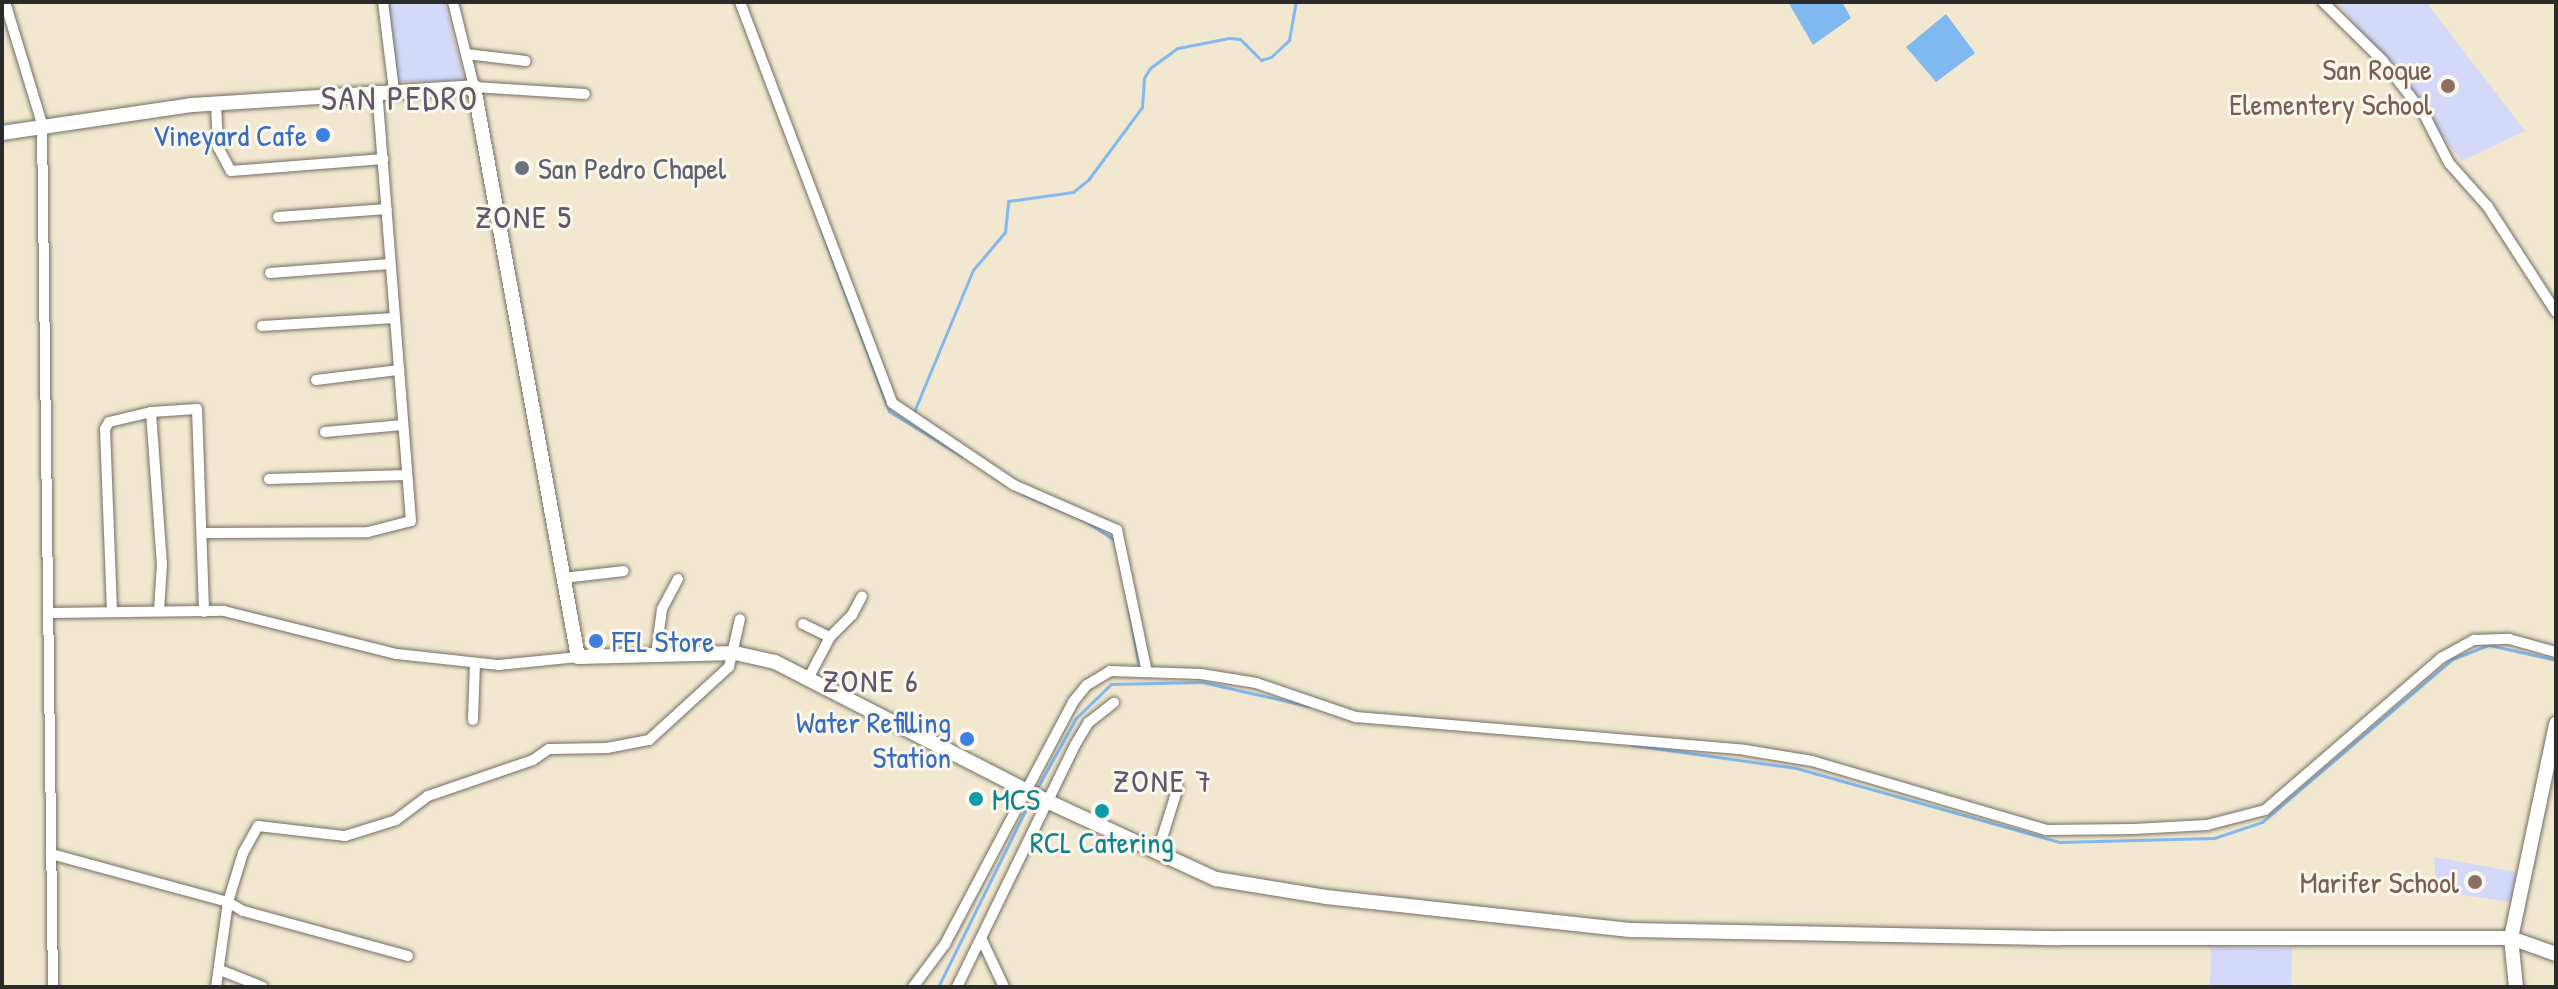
<!DOCTYPE html>
<html>
<head>
<meta charset="utf-8">
<style>
	body { margin:0 }
	#map { position:relative; width:2558px; height:989px; overflow:hidden; background:#f2e8cf; font-family:"Patrick Hand",sans-serif }
	div>[style] { position:absolute }
	.built>* { inset:0; background:#d4d8f9 }
	.water>* { inset:0; background:#7fb9f0 }
	.stream>* { height:3px; margin:-1.5px; padding:0 1.5px; transform-origin:1.5px; border-radius:1.5px; background:#7fb9f0 }
	.roads { filter:drop-shadow(0 0 2px #716d64) drop-shadow(0 0 2px #716d64) }
	.street>* { height:10px; margin:-5px; padding:0 5px; transform-origin:5px; border-radius:5px; background:#fff }
	.secondary>* { height:14px; margin:-7px; padding:0 7px; transform-origin:7px; border-radius:7px; background:#fff }
	.dots>* { width:22px; height:22px; translate:-50% -50%; box-sizing:border-box; border:4px solid #fbf7ec; border-radius:50% }
	span { translate:-50% -50%; white-space:nowrap; text-align:center; line-height:1.15; -webkit-text-stroke:6px #fbf7ec; paint-order:stroke }
	.education-label { font-size:30px; color:#785e54 }
	.right { translate:-100% -50%; text-align:right }
	.shop-label { font-size:30px; color:#366cbe }
	.left { translate:0 -50%; text-align:left }
	.worship-label { font-size:30px; color:#5b616d }
	.culture-label { font-size:30px; color:#0d838f }
	.neighbourhood-label { font-size:32px; color:#61556e; letter-spacing:2px }
	.quarter-label { font-size:34px; color:#61556e; letter-spacing:2px }
	.frame { position:absolute; inset:0; border:4px solid #2b2b2b; pointer-events:none }
</style>
</head>
<body>
<div id="map">
	<div class="built">
		<i style="clip-path:polygon(387px 2px,444px 2px,465px 81px,398px 81px)"></i>
		<i style="clip-path:polygon(2338px 2px,2426px 2px,2525px 131px,2462px 161px)"></i>
		<i style="clip-path:polygon(2434px 857px,2516px 872px,2510px 902px,2437px 891px)"></i>
		<i style="clip-path:polygon(2211px 947px,2292px 948px,2291px 987px,2210px 987px)"></i>
	</div>
	<div class="water">
		<i style="clip-path:polygon(1788px 2px,1842px 2px,1851px 18px,1813px 45px)"></i>
		<i style="clip-path:polygon(1946px 14px,1975px 53px,1936px 82px,1906px 47px)"></i>
	</div>
	<div class="stream">
		<i style="left:821px;top:229px;width:194px;rotate:69.5deg"></i>
		<i style="left:889px;top:411px;width:86px;rotate:31.7deg"></i>
		<i style="left:913px;top:414px;width:156px;rotate:-67.4deg"></i>
		<i style="left:973px;top:270px;width:50px;rotate:-49.9deg"></i>
		<i style="left:1005px;top:232px;width:31px;rotate:-84deg"></i>
		<i style="left:1008px;top:201px;width:66px;rotate:-7.9deg"></i>
		<i style="left:1073px;top:192px;width:19px;rotate:-39deg"></i>
		<i style="left:1088px;top:180px;width:91px;rotate:-53.5deg"></i>
		<i style="left:1142px;top:107px;width:29px;rotate:-86deg"></i>
		<i style="left:1144px;top:78px;width:12px;rotate:-59deg"></i>
		<i style="left:1150px;top:68px;width:34px;rotate:-36deg"></i>
		<i style="left:1178px;top:48px;width:52px;rotate:-11.1deg"></i>
		<i style="left:1229px;top:38px;width:11px;rotate:5deg"></i>
		<i style="left:1240px;top:39px;width:30px;rotate:45deg"></i>
		<i style="left:1261px;top:60px;width:10px;rotate:-17deg"></i>
		<i style="left:1271px;top:57px;width:25px;rotate:-43deg"></i>
		<i style="left:1289px;top:40px;width:39px;rotate:-80deg"></i>
		<i style="left:1023px;top:494px;width:69px;rotate:23.2deg"></i>
		<i style="left:1086px;top:521px;width:34px;rotate:34deg"></i>
		<i style="left:1128px;top:606px;width:56px;rotate:79.7deg"></i>
		<i style="left:1632px;top:745px;width:166px;rotate:8deg"></i>
		<i style="left:1796px;top:768px;width:273px;rotate:15.7deg"></i>
		<i style="left:2059px;top:842px;width:155px;rotate:-1.5deg"></i>
		<i style="left:2214px;top:838px;width:51px;rotate:-18.4deg"></i>
		<i style="left:2262px;top:822px;width:250px;rotate:-40.6deg"></i>
		<i style="left:2452px;top:659px;width:40px;rotate:-21deg"></i>
		<i style="left:2489px;top:645px;width:69px;rotate:12.6deg"></i>
		<i style="left:1036px;top:790px;width:82px;rotate:-60.9deg"></i>
		<i style="left:1076px;top:718px;width:49px;rotate:-44.2deg"></i>
		<i style="left:1111px;top:684px;width:91px;rotate:-1.3deg"></i>
		<i style="left:1202px;top:682px;width:109px;rotate:12.8deg"></i>
		<i style="left:938px;top:987px;width:212px;rotate:-63.7deg"></i>
	</div>
	<div class="roads">
		<div class="street">
			<i style="left:5px;top:2px;width:127px;rotate:73.1deg"></i>
			<i style="left:42px;top:124px;width:863px;rotate:89.27deg"></i>
			<i style="left:383px;top:2px;width:89px;rotate:82.9deg"></i>
			<i style="left:453px;top:2px;width:88px;rotate:76.1deg"></i>
			<i style="left:474px;top:87px;width:111px;rotate:3.6deg"></i>
			<i style="left:740px;top:2px;width:429px;rotate:69.2deg"></i>
			<i style="left:892px;top:403px;width:147px;rotate:33.9deg"></i>
			<i style="left:1014px;top:485px;width:112px;rotate:23.6deg"></i>
			<i style="left:1117px;top:530px;width:145px;rotate:78.1deg"></i>
			<i style="left:2323px;top:2px;width:84px;rotate:44.5deg"></i>
			<i style="left:2383px;top:61px;width:67px;rotate:52.3deg"></i>
			<i style="left:2424px;top:114px;width:55px;rotate:63deg"></i>
			<i style="left:2449px;top:163px;width:59px;rotate:48.4deg"></i>
			<i style="left:2488px;top:207px;width:125px;rotate:57.1deg"></i>
			<i style="left:466px;top:54px;width:60px;rotate:6.7deg"></i>
			<i style="left:216px;top:104px;width:43px;rotate:87.3deg"></i>
			<i style="left:218px;top:147px;width:27px;rotate:62deg"></i>
			<i style="left:231px;top:171px;width:153px;rotate:-4.5deg"></i>
			<i style="left:278px;top:217px;width:109px;rotate:-4.2deg"></i>
			<i style="left:270px;top:273px;width:120px;rotate:-4.3deg"></i>
			<i style="left:262px;top:326px;width:133px;rotate:-3.4deg"></i>
			<i style="left:316px;top:380px;width:84px;rotate:-6.9deg"></i>
			<i style="left:151px;top:412px;width:152px;rotate:85.9deg"></i>
			<i style="left:162px;top:564px;width:46px;rotate:93.7deg"></i>
			<i style="left:325px;top:432px;width:78px;rotate:-5.1deg"></i>
			<i style="left:269px;top:479px;width:138px;rotate:-1.7deg"></i>
			<i style="left:204px;top:533px;width:164px;rotate:-0.3deg"></i>
			<i style="left:368px;top:532px;width:44px;rotate:-14.3deg"></i>
			<i style="left:411px;top:521px;width:431px;rotate:-94.5deg"></i>
			<i style="left:564px;top:578px;width:60px;rotate:-6.7deg"></i>
			<i style="left:112px;top:611px;width:182px;rotate:-92.2deg"></i>
			<i style="left:105px;top:429px;width:8px;rotate:-60deg"></i>
			<i style="left:109px;top:422px;width:43px;rotate:-13.4deg"></i>
			<i style="left:151px;top:412px;width:46px;rotate:-3.7deg"></i>
			<i style="left:197px;top:409px;width:203px;rotate:88deg"></i>
			<i style="left:50px;top:613px;width:174px;rotate:-0.7deg"></i>
			<i style="left:224px;top:611px;width:178px;rotate:14deg"></i>
			<i style="left:397px;top:654px;width:103px;rotate:6.2deg"></i>
			<i style="left:499px;top:665px;width:79px;rotate:-5.8deg"></i>
			<i style="left:803px;top:624px;width:30px;rotate:26deg"></i>
			<i style="left:656px;top:654px;width:45px;rotate:-82.4deg"></i>
			<i style="left:662px;top:609px;width:34px;rotate:-62deg"></i>
			<i style="left:809px;top:677px;width:45px;rotate:-62.3deg"></i>
			<i style="left:830px;top:637px;width:31px;rotate:-45deg"></i>
			<i style="left:852px;top:615px;width:21px;rotate:-62deg"></i>
			<i style="left:473px;top:720px;width:57px;rotate:-88deg"></i>
			<i style="left:51px;top:854px;width:183px;rotate:15.2deg"></i>
			<i style="left:228px;top:902px;width:86px;rotate:98deg"></i>
			<i style="left:1157px;top:854px;width:70px;rotate:-72.6deg"></i>
			<i style="left:982px;top:940px;width:52px;rotate:64.9deg"></i>
			<i style="left:408px;top:956px;width:171px;rotate:-164.7deg"></i>
			<i style="left:243px;top:911px;width:17px;rotate:-149deg"></i>
			<i style="left:228px;top:902px;width:51px;rotate:-73deg"></i>
			<i style="left:243px;top:853px;width:31px;rotate:-61deg"></i>
			<i style="left:258px;top:826px;width:88px;rotate:6.6deg"></i>
			<i style="left:345px;top:836px;width:53px;rotate:-17.4deg"></i>
			<i style="left:396px;top:820px;width:40px;rotate:-37deg"></i>
			<i style="left:428px;top:796px;width:111px;rotate:-18.9deg"></i>
			<i style="left:533px;top:760px;width:19px;rotate:-35deg"></i>
			<i style="left:549px;top:749px;width:58px;rotate:-1deg"></i>
			<i style="left:607px;top:748px;width:43px;rotate:-10.8deg"></i>
			<i style="left:649px;top:740px;width:108px;rotate:-42.4deg"></i>
			<i style="left:729px;top:667px;width:49px;rotate:-77.1deg"></i>
			<i style="left:220px;top:970px;width:46px;rotate:21.6deg"></i>
			<i style="left:913px;top:987px;width:54px;rotate:-53.3deg"></i>
			<i style="left:945px;top:944px;width:274px;rotate:-62.1deg"></i>
			<i style="left:1073px;top:702px;width:22px;rotate:-51deg"></i>
			<i style="left:1087px;top:685px;width:27px;rotate:-31deg"></i>
			<i style="left:1110px;top:671px;width:91px;rotate:1.9deg"></i>
			<i style="left:1201px;top:674px;width:56px;rotate:9.3deg"></i>
			<i style="left:1256px;top:683px;width:106px;rotate:18.8deg"></i>
			<i style="left:1356px;top:717px;width:390px;rotate:4.8deg"></i>
			<i style="left:1745px;top:750px;width:68px;rotate:9.3deg"></i>
			<i style="left:1812px;top:761px;width:244px;rotate:16.4deg"></i>
			<i style="left:2046px;top:830px;width:88px;rotate:-0.7deg"></i>
			<i style="left:2134px;top:829px;width:73px;rotate:-3.1deg"></i>
			<i style="left:2207px;top:825px;width:60px;rotate:-14.5deg"></i>
			<i style="left:2265px;top:810px;width:233px;rotate:-40.8deg"></i>
			<i style="left:2441px;top:658px;width:38px;rotate:-29deg"></i>
			<i style="left:2474px;top:640px;width:35px;rotate:-2deg"></i>
			<i style="left:2509px;top:639px;width:49px;rotate:15.5deg"></i>
			<i style="left:957px;top:987px;width:269px;rotate:-64deg"></i>
			<i style="left:1075px;top:745px;width:26px;rotate:-59deg"></i>
			<i style="left:1088px;top:723px;width:33px;rotate:-38deg"></i>
		</div>
		<div class="secondary">
			<i style="left:2px;top:133px;width:191px;rotate:-8.4deg"></i>
			<i style="left:191px;top:105px;width:284px;rotate:-3.6deg"></i>
			<i style="left:474px;top:87px;width:579px;rotate:79.66deg"></i>
			<i style="left:578px;top:657px;width:157px;rotate:-1.5deg"></i>
			<i style="left:735px;top:653px;width:41px;rotate:12.7deg"></i>
			<i style="left:775px;top:662px;width:308px;rotate:27.1deg"></i>
			<i style="left:1049px;top:802px;width:184px;rotate:24.8deg"></i>
			<i style="left:1216px;top:879px;width:111px;rotate:9.3deg"></i>
			<i style="left:1326px;top:897px;width:308px;rotate:6.2deg"></i>
			<i style="left:1632px;top:930px;width:427px;rotate:1.1deg"></i>
			<i style="left:2059px;top:938px;width:452px"></i>
			<i style="left:2511px;top:938px;width:48px;rotate:19.6deg"></i>
			<i style="left:2516px;top:987px;width:49px;rotate:-95.8deg"></i>
			<i style="left:2511px;top:938px;width:219px;rotate:-78.1deg"></i>
		</div>
	</div>
	<div class="dots">
		<i style="left:2448px;top:86px;background:#8d6e63"></i>
		<i style="left:323px;top:135px;background:#3f7fe0"></i>
		<i style="left:522px;top:168px;background:#6b7280"></i>
		<i style="left:596px;top:641px;background:#3f7fe0"></i>
		<i style="left:967px;top:739px;background:#3f7fe0"></i>
		<i style="left:976px;top:799px;background:#0f9aa8"></i>
		<i style="left:1102px;top:811px;background:#0f9aa8"></i>
		<i style="left:2475px;top:882px;background:#8d6e63"></i>
	</div>
	<div class="education-label">
		<span class="right" style="left:2432px;top:86px">San Roque<br>Elementery School</span>
		<span class="right" style="left:2459px;top:882px">Marifer School</span>
	</div>
	<div class="shop-label">
		<span class="right" style="left:307px;top:135px">Vineyard Cafe</span>
		<span class="left" style="left:612px;top:641px">FEL Store</span>
		<span class="right" style="left:951px;top:739px">Water Refilling<br>Station</span>
	</div>
	<div class="worship-label">
		<span class="left" style="left:538px;top:168px">San Pedro Chapel</span>
	</div>
	<div class="culture-label">
		<span class="left" style="left:992px;top:799px">MCS</span>
		<span style="left:1102px;top:842px">RCL Catering</span>
	</div>
	<div class="neighbourhood-label">
		<span style="left:524px;top:217px">ZONE 5</span>
		<span style="left:871px;top:681px">ZONE 6</span>
		<span style="left:1163px;top:781px">ZONE 7</span>
	</div>
	<div class="quarter-label">
		<span style="left:400px;top:99px">SAN PEDRO</span>
	</div>
	<div class="frame"></div>
</div>
</body>
</html>
